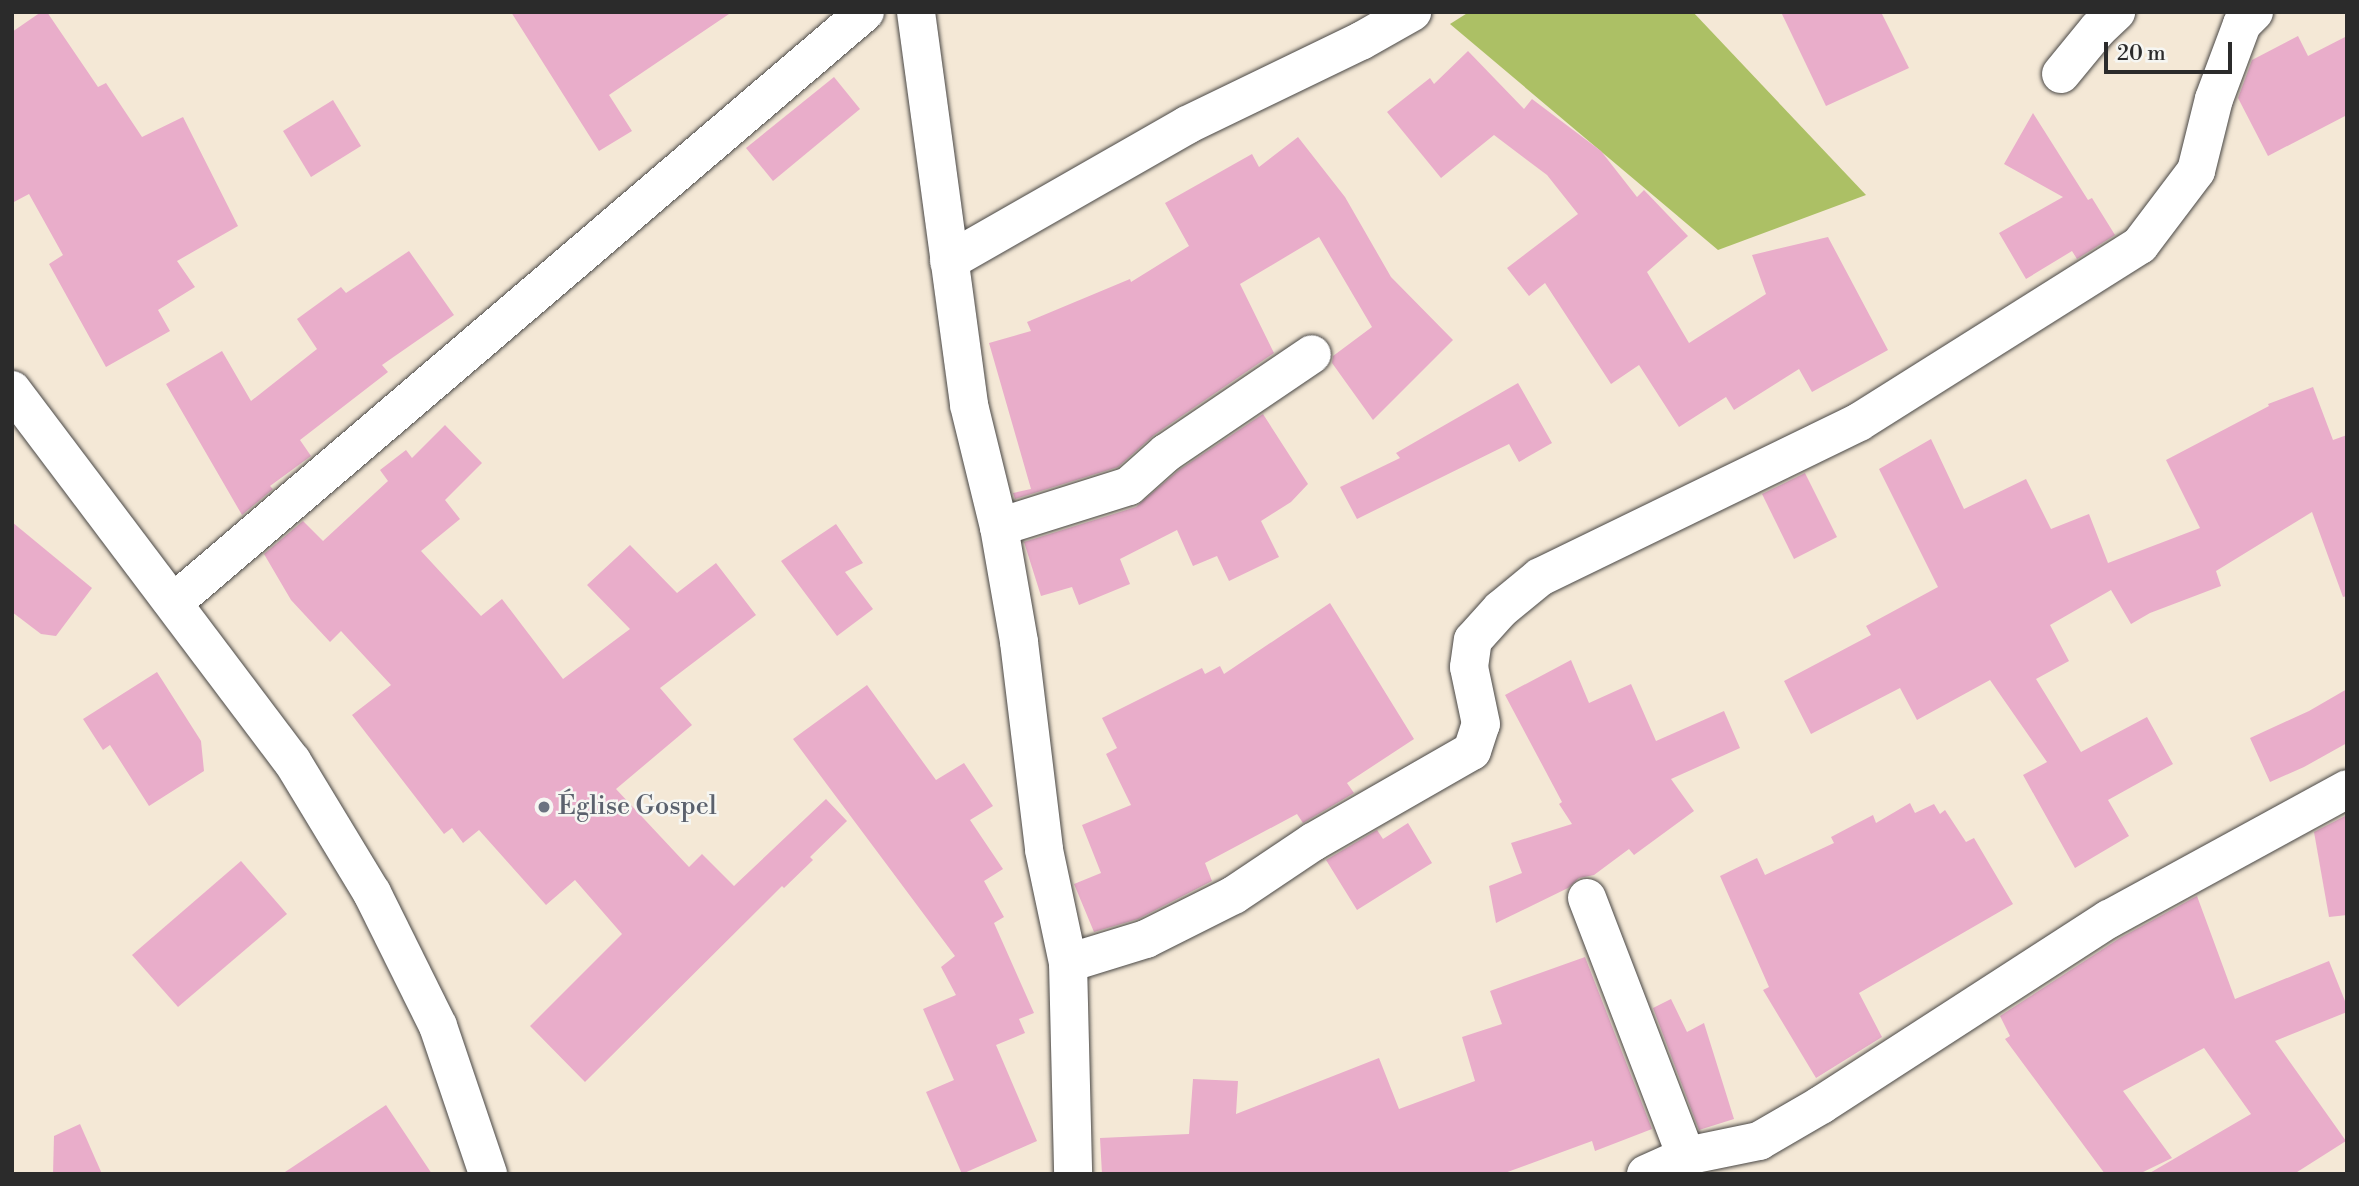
<!DOCTYPE html>
<html>
<head>
<meta charset="utf-8">
<style>
	body { margin:0 }
	#map { position:relative; width:2359px; height:1186px; overflow:hidden; background:#f4e8d6; font-family:"Libre Bodoni",serif }
	div>[style] { position:absolute }
	.green>* { inset:0; background:#acc065 }
	.building>* { inset:0; background:#e9adca }
	.roads { filter:drop-shadow(0 0 2px #494745) drop-shadow(0 0 2px #494745) }
	.minor>* { height:38px; margin:-19px; padding:0 19px; transform-origin:19px; border-radius:19px; background:#fff }
	.dots>* { width:19px; height:19px; translate:-50% -50%; box-sizing:border-box; border:4px solid #f6f6f2; border-radius:50% }
	span { translate:-50% -50%; white-space:nowrap; text-align:center; line-height:1.15; -webkit-text-stroke:5px #f6f6f2; paint-order:stroke }
	.worship-label { font-size:26px; color:#5b616d }
	.left { translate:0 -50%; text-align:left }
	.frame { position:absolute; inset:0; border:14px solid #2b2b2b; pointer-events:none }
	.scale { position:absolute; left:2104px; top:42px; width:128px; height:32px; box-sizing:border-box; border:4px solid #2b2b2b; border-top:0; padding-left:9px; font-size:21px; line-height:24px; white-space:nowrap; color:#2b2b2b; -webkit-text-stroke:5px #f6f6f2; paint-order:stroke }
</style>
</head>
<body>
<div id="map">
	<div class="green">
		<i style="clip-path:polygon(1469px 12px,1693px 12px,1866px 195px,1718px 250px,1450px 24px)"></i>
	</div>
	<div class="building">
		<i style="clip-path:polygon(41px 12px,47px 12px,98px 87px,106px 83px,142px 137px,183px 117px,238px 226px,177px 261px,195px 287px,158px 310px,170px 331px,106px 367px,49px 264px,63px 255px,29px 194px,12px 203px,12px 32px)"></i>
		<i style="clip-path:polygon(511px 12px,732px 12px,609px 95px,632px 131px,599px 151px)"></i>
		<i style="clip-path:polygon(1781px 12px,1881px 12px,1909px 68px,1826px 106px)"></i>
		<i style="clip-path:polygon(2298px 36px,2308px 56px,2347px 36px,2347px 115px,2268px 156px,2238px 98px,2252px 60px)"></i>
		<i style="clip-path:polygon(1468px 51px,1524px 109px,1532px 99px,1601px 151px,1637px 197px,1644px 190px,1688px 236px,1647px 272px,1689px 343px,1766px 294px,1752px 255px,1828px 237px,1888px 350px,1812px 392px,1799px 369px,1734px 410px,1726px 397px,1679px 427px,1639px 365px,1611px 384px,1545px 283px,1529px 296px,1507px 268px,1578px 214px,1547px 175px,1494px 135px,1441px 178px,1387px 112px,1430px 78px,1434px 84px)"></i>
		<i style="clip-path:polygon(834px 77px,860px 109px,773px 181px,746px 148px)"></i>
		<i style="clip-path:polygon(333px 100px,361px 146px,311px 177px,283px 131px)"></i>
		<i style="clip-path:polygon(2033px 113px,2088px 200px,2092px 198px,2115px 235px,2077px 259px,2072px 251px,2026px 279px,1999px 233px,2063px 197px,2004px 164px)"></i>
		<i style="clip-path:polygon(1298px 137px,1345px 197px,1391px 277px,1453px 340px,1373px 420px,1332px 363px,1333px 356px,1372px 327px,1319px 237px,1240px 284px,1274px 353px,1154px 435px,1118px 467px,1015px 499px,1013px 493px,1031px 489px,989px 343px,1031px 331px,1027px 322px,1130px 279px,1131px 282px,1189px 246px,1165px 203px,1252px 154px,1259px 167px)"></i>
		<i style="clip-path:polygon(409px 251px,454px 315px,382px 365px,388px 372px,300px 440px,311px 456px,270px 486px,273px 489px,242px 515px,166px 384px,222px 351px,251px 401px,317px 349px,297px 319px,341px 287px,346px 293px)"></i>
		<i style="clip-path:polygon(1518px 383px,1552px 443px,1519px 462px,1509px 444px,1357px 519px,1340px 487px,1400px 458px,1396px 453px)"></i>
		<i style="clip-path:polygon(2313px 387px,2333px 440px,2347px 435px,2347px 596px,2343px 597px,2312px 512px,2216px 571px,2221px 586px,2150px 613px,2131px 624px,2111px 590px,2050px 625px,2069px 661px,2036px 679px,2081px 752px,2147px 717px,2173px 764px,2108px 800px,2129px 836px,2075px 868px,2023px 775px,2047px 762px,1990px 680px,1917px 720px,1900px 688px,1811px 734px,1784px 681px,1871px 635px,1866px 626px,1938px 587px,1879px 469px,1931px 439px,1964px 509px,2026px 479px,2051px 529px,2089px 514px,2108px 563px,2200px 528px,2166px 460px,2269px 406px,2268px 404px)"></i>
		<i style="clip-path:polygon(1263px 414px,1308px 484px,1291px 502px,1261px 521px,1279px 557px,1229px 581px,1217px 556px,1193px 566px,1177px 530px,1120px 559px,1130px 584px,1079px 605px,1072px 587px,1041px 596px,1024px 542px,1136px 507px,1179px 470px)"></i>
		<i style="clip-path:polygon(445px 425px,482px 463px,445px 500px,460px 519px,421px 551px,481px 616px,502px 599px,563px 679px,630px 629px,587px 585px,630px 545px,677px 593px,716px 563px,756px 615px,660px 688px,692px 725px,616px 789px,689px 867px,702px 854px,734px 886px,826px 799px,847px 821px,810px 857px,813px 860px,784px 888px,782px 886px,585px 1082px,530px 1026px,622px 934px,575px 880px,546px 905px,479px 830px,463px 843px,452px 828px,444px 834px,352px 715px,391px 685px,341px 631px,330px 642px,291px 600px,264px 554px,303px 521px,323px 541px,388px 481px,380px 470px,406px 450px,412px 458px)"></i>
		<i style="clip-path:polygon(1805px 473px,1837px 537px,1794px 559px,1762px 494px)"></i>
		<i style="clip-path:polygon(12px 522px,92px 588px,56px 636px,41px 634px,12px 612px)"></i>
		<i style="clip-path:polygon(836px 524px,863px 563px,845px 572px,873px 609px,837px 636px,781px 561px)"></i>
		<i style="clip-path:polygon(1330px 603px,1414px 739px,1347px 783px,1354px 793px,1303px 823px,1297px 814px,1205px 863px,1212px 881px,1138px 919px,1094px 932px,1074px 884px,1101px 873px,1082px 825px,1131px 805px,1106px 754px,1117px 748px,1102px 718px,1202px 668px,1205px 674px,1220px 666px,1224px 674px)"></i>
		<i style="clip-path:polygon(1571px 660px,1589px 703px,1631px 684px,1656px 741px,1724px 711px,1740px 748px,1671px 779px,1694px 811px,1634px 855px,1629px 849px,1594px 875px,1579px 878px,1568px 888px,1496px 923px,1489px 886px,1522px 873px,1511px 843px,1572px 824px,1559px 804px,1562px 802px,1505px 695px)"></i>
		<i style="clip-path:polygon(157px 672px,201px 741px,204px 771px,149px 806px,110px 745px,103px 750px,83px 719px)"></i>
		<i style="clip-path:polygon(867px 685px,936px 780px,964px 763px,993px 806px,970px 820px,1003px 869px,984px 881px,1004px 917px,994px 923px,1034px 1013px,1019px 1019px,1025px 1033px,996px 1045px,1037px 1141px,962px 1174px,926px 1092px,954px 1080px,923px 1009px,956px 995px,941px 967px,955px 956px,793px 739px)"></i>
		<i style="clip-path:polygon(2347px 689px,2347px 743px,2304px 767px,2270px 782px,2250px 738px,2309px 711px)"></i>
		<i style="clip-path:polygon(1910px 803px,1915px 813px,1934px 804px,1940px 814px,1945px 810px,1966px 842px,1974px 838px,2013px 904px,1859px 993px,1882px 1037px,1816px 1078px,1763px 990px,1769px 987px,1720px 876px,1757px 858px,1765px 875px,1834px 843px,1831px 837px,1873px 815px,1876px 823px)"></i>
		<i style="clip-path:polygon(2347px 815px,2347px 915px,2329px 917px,2314px 832px)"></i>
		<i style="clip-path:polygon(1408px 823px,1432px 863px,1357px 910px,1326px 860px,1377px 830px,1383px 839px)"></i>
		<i style="clip-path:polygon(241px 861px,287px 914px,178px 1007px,132px 955px)"></i>
		<i style="clip-path:polygon(2197px 896px,2235px 999px,2329px 961px,2347px 1006px,2347px 1012px,2275px 1041px,2346px 1141px,2294px 1174px,2148px 1174px,2251px 1114px,2204px 1048px,2123px 1091px,2172px 1158px,2139px 1174px,2105px 1174px,2005px 1039px,2010px 1036px,2000px 1016px,2120px 938px)"></i>
		<i style="clip-path:polygon(1585px 957px,1652px 1129px,1595px 1151px,1592px 1141px,1502px 1174px,1102px 1174px,1100px 1138px,1189px 1134px,1193px 1079px,1238px 1081px,1236px 1114px,1379px 1058px,1399px 1109px,1475px 1081px,1462px 1037px,1502px 1024px,1490px 991px)"></i>
		<i style="clip-path:polygon(1671px 999px,1687px 1032px,1704px 1023px,1734px 1119px,1699px 1130px,1653px 1008px)"></i>
		<i style="clip-path:polygon(386px 1105px,432px 1174px,282px 1174px)"></i>
		<i style="clip-path:polygon(80px 1124px,102px 1174px,53px 1174px,54px 1136px)"></i>
	</div>
	<div class="roads">
		<div class="minor">
			<i style="left:916px;top:12px;width:397px;rotate:82.3deg"></i>
			<i style="left:969px;top:405px;width:126px;rotate:76.2deg"></i>
			<i style="left:999px;top:527px;width:117px;rotate:80.1deg"></i>
			<i style="left:1019px;top:642px;width:209px;rotate:83.1deg"></i>
			<i style="left:1044px;top:850px;width:116px;rotate:78deg"></i>
			<i style="left:1068px;top:963px;width:211px;rotate:88.6deg"></i>
			<i style="left:2061px;top:74px;width:58px;rotate:-50.6deg"></i>
			<i style="left:2098px;top:29px;width:25px;rotate:-43deg"></i>
			<i style="left:949px;top:261px;width:274px;rotate:-29.7deg"></i>
			<i style="left:1187px;top:125px;width:193px;rotate:-25.8deg"></i>
			<i style="left:1361px;top:41px;width:59px;rotate:-29.6deg"></i>
			<i style="left:12px;top:390px;width:465px;rotate:53deg"></i>
			<i style="left:292px;top:761px;width:154px;rotate:58.8deg"></i>
			<i style="left:372px;top:893px;width:148px;rotate:63.6deg"></i>
			<i style="left:438px;top:1026px;width:156px;rotate:71.3deg"></i>
			<i style="left:999px;top:527px;width:136px;rotate:-17.5deg"></i>
			<i style="left:1129px;top:486px;width:50px;rotate:-41.7deg"></i>
			<i style="left:1166px;top:453px;width:176px;rotate:-34.1deg"></i>
			<i style="left:173px;top:603px;width:910px;rotate:-40.5deg"></i>
			<i style="left:1587px;top:898px;width:276px;rotate:69deg"></i>
			<i style="left:1068px;top:963px;width:82px;rotate:-17.1deg"></i>
			<i style="left:1146px;top:939px;width:98px;rotate:-26.6deg"></i>
			<i style="left:1234px;top:895px;width:95px;rotate:-33.9deg"></i>
			<i style="left:1313px;top:842px;width:183px;rotate:-29.8deg"></i>
			<i style="left:1472px;top:751px;width:28px;rotate:-72deg"></i>
			<i style="left:1481px;top:724px;width:58px;rotate:-101.9deg"></i>
			<i style="left:1469px;top:667px;width:27px;rotate:-82deg"></i>
			<i style="left:1473px;top:640px;width:42px;rotate:-47.9deg"></i>
			<i style="left:1501px;top:609px;width:50px;rotate:-39.4deg"></i>
			<i style="left:1540px;top:577px;width:355px;rotate:-25.9deg"></i>
			<i style="left:1859px;top:422px;width:332px;rotate:-32.2deg"></i>
			<i style="left:2140px;top:245px;width:93px;rotate:-52.9deg"></i>
			<i style="left:2196px;top:171px;width:74px;rotate:-76deg"></i>
			<i style="left:2214px;top:99px;width:80px;rotate:-69.5deg"></i>
			<i style="left:2242px;top:24px;width:17px;rotate:-45deg"></i>
			<i style="left:1646px;top:1174px;width:44px;rotate:-24.2deg"></i>
			<i style="left:1686px;top:1156px;width:75px;rotate:-11.6deg"></i>
			<i style="left:1759px;top:1141px;width:72px;rotate:-30.1deg"></i>
			<i style="left:1821px;top:1105px;width:343px;rotate:-32.9deg"></i>
			<i style="left:2109px;top:919px;width:271px;rotate:-28.6deg"></i>
		</div>
	</div>
	<div class="dots">
		<i style="left:544px;top:807px;background:#6b7280"></i>
	</div>
	<div class="worship-label">
		<span class="left" style="left:558px;top:807px">Église Gospel</span>
	</div>
	<div class="frame"></div>
	<div class="scale">20 m</div>
</div>
</body>
</html>
